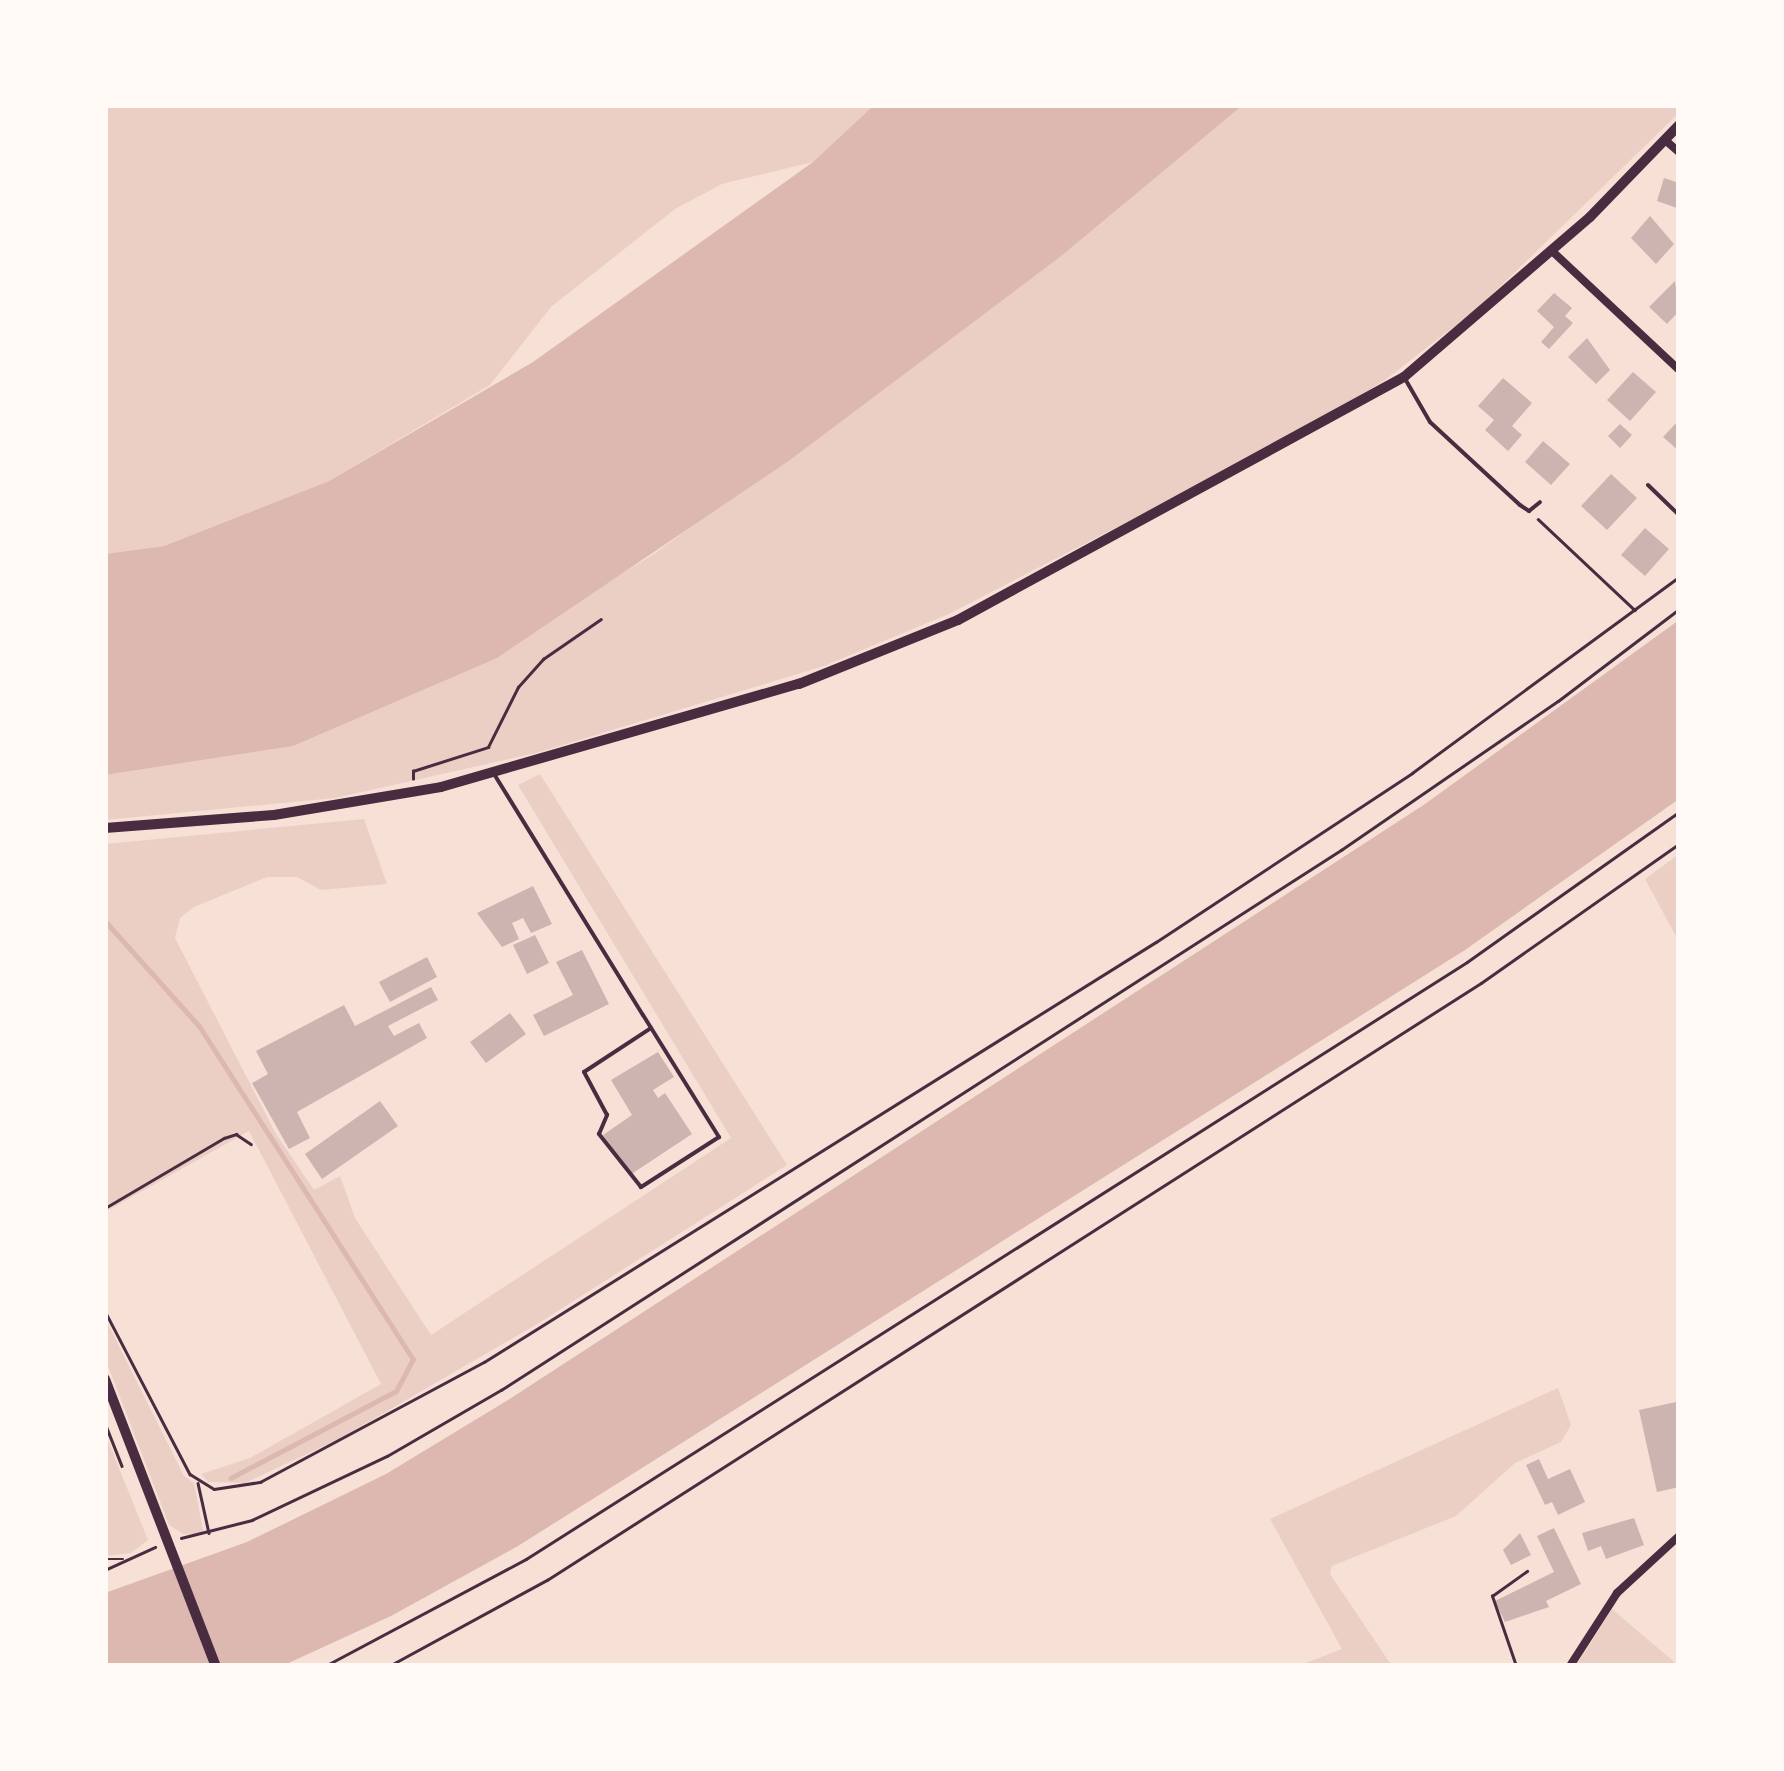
<!DOCTYPE html>
<html>
<head>
<meta charset="utf-8">
<style>
	body { margin:0 }
	#map { position:relative; width:1784px; height:1771px; overflow:hidden; background:#f7e1d7; font-family:"Archivo Narrow",sans-serif }
	div>[style] { position:absolute }
	.green>* { inset:0; background:#ebcfc5 }
	.water>* { inset:0; background:#dcb8b0 }
	.stream>* { height:5px; margin:-2.5px; padding:0 2.5px; transform-origin:2.5px; border-radius:2.5px; background:#dcb8b0 }
	.building>* { inset:0; background:#ccb4b1 }
	.path>* { height:2.5px; margin:-1.25px; padding:0 1.25px; transform-origin:1.25px; border-radius:1.25px; background:#4a2c40 }
	.service>* { height:4px; margin:-2px; padding:0 2px; transform-origin:2px; border-radius:2px; background:#4a2c40 }
	.minor>* { height:8px; margin:-4px; padding:0 4px; transform-origin:4px; border-radius:4px; background:#4a2c40 }
	.tertiary>* { height:10px; margin:-5px; padding:0 5px; transform-origin:5px; border-radius:5px; background:#4a2c40 }
	span { translate:-50% -50%; white-space:nowrap; text-align:center; line-height:1.15; -webkit-text-stroke:9px #fffaf5; paint-order:stroke }
	.frame { position:absolute; inset:0; border:108px solid #fffaf5; pointer-events:none }
</style>
</head>
<body>
<div id="map">
	<div class="green">
		<i style="clip-path:polygon(105px 105px,874px 105px,813px 162px,722px 184px,675px 209px,551px 307px,490px 385px,329px 481px,164px 546px,105px 554px)"></i>
		<i style="clip-path:polygon(1243px 105px,1679px 105px,1679px 113px,1478px 308px,1385px 380px,1301px 432px,949px 614px,824px 666px,536px 753px,335px 798px,105px 820px,105px 775px,293px 746px,541px 623px,654px 554px,1060px 257px)"></i>
		<i style="clip-path:polygon(540px 774px,787px 1165px,539px 1323px,339px 1439px,245px 1483px,208px 1482px,201px 1474px,250px 1458px,381px 1384px,249px 1131px,105px 1212px,105px 844px,364px 819px,387px 884px,321px 890px,297px 877px,267px 877px,194px 907px,180px 918px,175px 938px,276px 1134px,314px 1190px,340px 1176px,355px 1218px,431px 1335px,731px 1138px,518px 785px)"></i>
		<i style="clip-path:polygon(1679px 854px,1679px 942px,1645px 879px)"></i>
		<i style="clip-path:polygon(105px 1318px,184px 1476px,194px 1483px,204px 1535px,183px 1534px,169px 1525px,105px 1358px)"></i>
		<i style="clip-path:polygon(1558px 1388px,1571px 1425px,1561px 1442px,1515px 1463px,1456px 1516px,1332px 1566px,1330px 1574px,1392px 1666px,1298px 1666px,1342px 1649px,1270px 1519px)"></i>
		<i style="clip-path:polygon(105px 1433px,148px 1540px,131px 1553px,105px 1556px)"></i>
		<i style="clip-path:polygon(1612px 1609px,1679px 1666px,1576px 1666px)"></i>
	</div>
	<div class="water">
		<i style="clip-path:polygon(874px 105px,1243px 105px,1060px 257px,790px 460px,497px 658px,293px 746px,105px 775px,105px 554px,164px 546px,329px 481px,533px 362px,813px 162px)"></i>
		<i style="clip-path:polygon(1679px 620px,1679px 799px,1465px 950px,518px 1546px,391px 1616px,282px 1666px,105px 1666px,105px 1593px,247px 1542px,386px 1474px,508px 1400px,1425px 804px)"></i>
	</div>
	<div class="stream">
		<i style="left:105px;top:921px;width:141px;rotate:48.2deg"></i>
		<i style="left:199px;top:1026px;width:396px;rotate:57.3deg"></i>
		<i style="left:413px;top:1359px;width:36px;rotate:118deg"></i>
		<i style="left:396px;top:1391px;width:187px;rotate:152.3deg"></i>
	</div>
	<div class="building">
		<i style="clip-path:polygon(1664px 178px,1679px 183px,1677px 208px,1657px 201px)"></i>
		<i style="clip-path:polygon(1650px 216px,1674px 244px,1656px 264px,1631px 238px)"></i>
		<i style="clip-path:polygon(1675px 281px,1679px 311px,1667px 324px,1649px 307px)"></i>
		<i style="clip-path:polygon(1554px 293px,1572px 308px,1565px 316px,1573px 323px,1549px 349px,1541px 342px,1554px 327px,1537px 311px)"></i>
		<i style="clip-path:polygon(1587px 338px,1610px 370px,1596px 384px,1568px 357px)"></i>
		<i style="clip-path:polygon(1633px 372px,1656px 392px,1630px 421px,1607px 400px)"></i>
		<i style="clip-path:polygon(1503px 378px,1532px 403px,1512px 426px,1522px 435px,1508px 451px,1485px 430px,1494px 420px,1478px 406px)"></i>
		<i style="clip-path:polygon(1679px 420px,1679px 451px,1663px 437px)"></i>
		<i style="clip-path:polygon(1620px 424px,1632px 435px,1620px 448px,1608px 436px)"></i>
		<i style="clip-path:polygon(1543px 441px,1570px 464px,1551px 485px,1525px 462px)"></i>
		<i style="clip-path:polygon(1611px 474px,1637px 498px,1607px 530px,1581px 506px)"></i>
		<i style="clip-path:polygon(1645px 528px,1669px 549px,1645px 576px,1621px 555px)"></i>
		<i style="clip-path:polygon(533px 886px,552px 924px,531px 933px,523px 918px,512px 923px,519px 939px,502px 947px,477px 913px)"></i>
		<i style="clip-path:polygon(535px 935px,549px 963px,527px 974px,513px 945px)"></i>
		<i style="clip-path:polygon(582px 950px,609px 1004px,544px 1036px,533px 1015px,573px 995px,556px 962px)"></i>
		<i style="clip-path:polygon(427px 957px,437px 977px,390px 1002px,379px 982px)"></i>
		<i style="clip-path:polygon(431px 987px,438px 1000px,388px 1026px,394px 1036px,419px 1023px,427px 1038px,297px 1112px,310px 1138px,289px 1149px,252px 1083px,268px 1074px,256px 1051px,344px 1005px,355px 1026px)"></i>
		<i style="clip-path:polygon(510px 1013px,526px 1034px,486px 1063px,470px 1042px)"></i>
		<i style="clip-path:polygon(658px 1052px,674px 1077px,653px 1090px,658px 1098px,665px 1093px,692px 1134px,630px 1175px,603px 1135px,632px 1115px,611px 1080px)"></i>
		<i style="clip-path:polygon(380px 1101px,398px 1126px,322px 1179px,305px 1154px)"></i>
		<i style="clip-path:polygon(1676px 1402px,1679px 1487px,1657px 1492px,1639px 1410px)"></i>
		<i style="clip-path:polygon(1539px 1459px,1548px 1479px,1570px 1469px,1585px 1502px,1558px 1515px,1552px 1502px,1545px 1505px,1526px 1465px)"></i>
		<i style="clip-path:polygon(1634px 1518px,1644px 1545px,1606px 1559px,1601px 1546px,1588px 1551px,1582px 1533px)"></i>
		<i style="clip-path:polygon(1554px 1528px,1581px 1584px,1546px 1601px,1549px 1607px,1505px 1622px,1495px 1601px,1554px 1572px,1537px 1536px)"></i>
		<i style="clip-path:polygon(1520px 1533px,1531px 1555px,1511px 1565px,1503px 1550px)"></i>
	</div>
	<div class="path">
		<i style="left:1538px;top:519px;width:133px;rotate:43.2deg"></i>
		<i style="left:413px;top:779px;width:8px;rotate:-90deg"></i>
		<i style="left:413px;top:771px;width:79px;rotate:-17.7deg"></i>
		<i style="left:488px;top:747px;width:67px;rotate:-63.4deg"></i>
		<i style="left:518px;top:687px;width:38px;rotate:-48deg"></i>
		<i style="left:543px;top:659px;width:70px;rotate:-34.6deg"></i>
		<i style="left:105px;top:1208px;width:138px;rotate:-30.5deg"></i>
		<i style="left:224px;top:1138px;width:13px;rotate:-18deg"></i>
		<i style="left:236px;top:1134px;width:18px;rotate:34deg"></i>
		<i style="left:105px;top:1311px;width:184px;rotate:62.5deg"></i>
		<i style="left:190px;top:1474px;width:28px;rotate:32deg"></i>
		<i style="left:214px;top:1489px;width:47px;rotate:-8.7deg"></i>
		<i style="left:260px;top:1482px;width:254px;rotate:-28.2deg"></i>
		<i style="left:484px;top:1362px;width:792px;rotate:-32.01deg"></i>
		<i style="left:1156px;top:942px;width:307px;rotate:-33.4deg"></i>
		<i style="left:1412px;top:773px;width:331px;rotate:-36.3deg"></i>
		<i style="left:105px;top:1423px;width:46px;rotate:68.4deg"></i>
		<i style="left:198px;top:1483px;width:51px;rotate:77.6deg"></i>
		<i style="left:181px;top:1538px;width:73px;rotate:-14.2deg"></i>
		<i style="left:252px;top:1520px;width:149px;rotate:-25.4deg"></i>
		<i style="left:387px;top:1456px;width:132px;rotate:-30.1deg"></i>
		<i style="left:501px;top:1390px;width:999px;rotate:-32.74deg"></i>
		<i style="left:1341px;top:850px;width:263px;rotate:-34.5deg"></i>
		<i style="left:1558px;top:701px;width:152px;rotate:-37.2deg"></i>
		<i style="left:105px;top:1559px;width:18px"></i>
		<i style="left:105px;top:1570px;width:55px;rotate:-24.7deg"></i>
		<i style="left:325px;top:1666px;width:228px;rotate:-28deg"></i>
		<i style="left:526px;top:1559px;width:1114px;rotate:-32.39deg"></i>
		<i style="left:1467px;top:962px;width:260px;rotate:-35.3deg"></i>
		<i style="left:389px;top:1666px;width:180px;rotate:-28.6deg"></i>
		<i style="left:547px;top:1580px;width:1108px;rotate:-32.59deg"></i>
		<i style="left:1481px;top:983px;width:242px;rotate:-35.1deg"></i>
		<i style="left:1516px;top:1666px;width:74px;rotate:-108.9deg"></i>
		<i style="left:1492px;top:1596px;width:43px;rotate:-35.5deg"></i>
	</div>
	<div class="service">
		<i style="left:1404px;top:377px;width:52px;rotate:60deg"></i>
		<i style="left:1430px;top:422px;width:122px;rotate:42.7deg"></i>
		<i style="left:1520px;top:505px;width:11px;rotate:34deg"></i>
		<i style="left:1529px;top:511px;width:14px;rotate:-39deg"></i>
		<i style="left:1648px;top:485px;width:43px;rotate:44.1deg"></i>
		<i style="left:494px;top:774px;width:283px;rotate:58.3deg"></i>
		<i style="left:643px;top:1015px;width:144px;rotate:58.1deg"></i>
		<i style="left:719px;top:1137px;width:93px;rotate:147.3deg"></i>
		<i style="left:641px;top:1187px;width:68px;rotate:-128.4deg"></i>
		<i style="left:599px;top:1134px;width:21px;rotate:-67deg"></i>
		<i style="left:607px;top:1115px;width:49px;rotate:-118.1deg"></i>
		<i style="left:584px;top:1072px;width:80px;rotate:-33.3deg"></i>
	</div>
	<div class="minor">
		<i style="left:1665px;top:140px;width:18px;rotate:41deg"></i>
		<i style="left:1552px;top:251px;width:174px;rotate:43.1deg"></i>
		<i style="left:1570px;top:1666px;width:87px;rotate:-57.2deg"></i>
		<i style="left:1617px;top:1593px;width:84px;rotate:-42.6deg"></i>
	</div>
	<div class="tertiary">
		<i style="left:105px;top:828px;width:169px;rotate:-4.4deg"></i>
		<i style="left:274px;top:815px;width:169px;rotate:-9.5deg"></i>
		<i style="left:441px;top:787px;width:373px;rotate:-16.1deg"></i>
		<i style="left:799px;top:684px;width:171px;rotate:-21.9deg"></i>
		<i style="left:958px;top:620px;width:508px;rotate:-28.58deg"></i>
		<i style="left:1404px;top:377px;width:245px;rotate:-40.7deg"></i>
		<i style="left:1590px;top:217px;width:128px;rotate:-45.9deg"></i>
		<i style="left:105px;top:1379px;width:308px;rotate:68.9deg"></i>
	</div>
	<div class="frame"></div>
</div>
</body>
</html>
